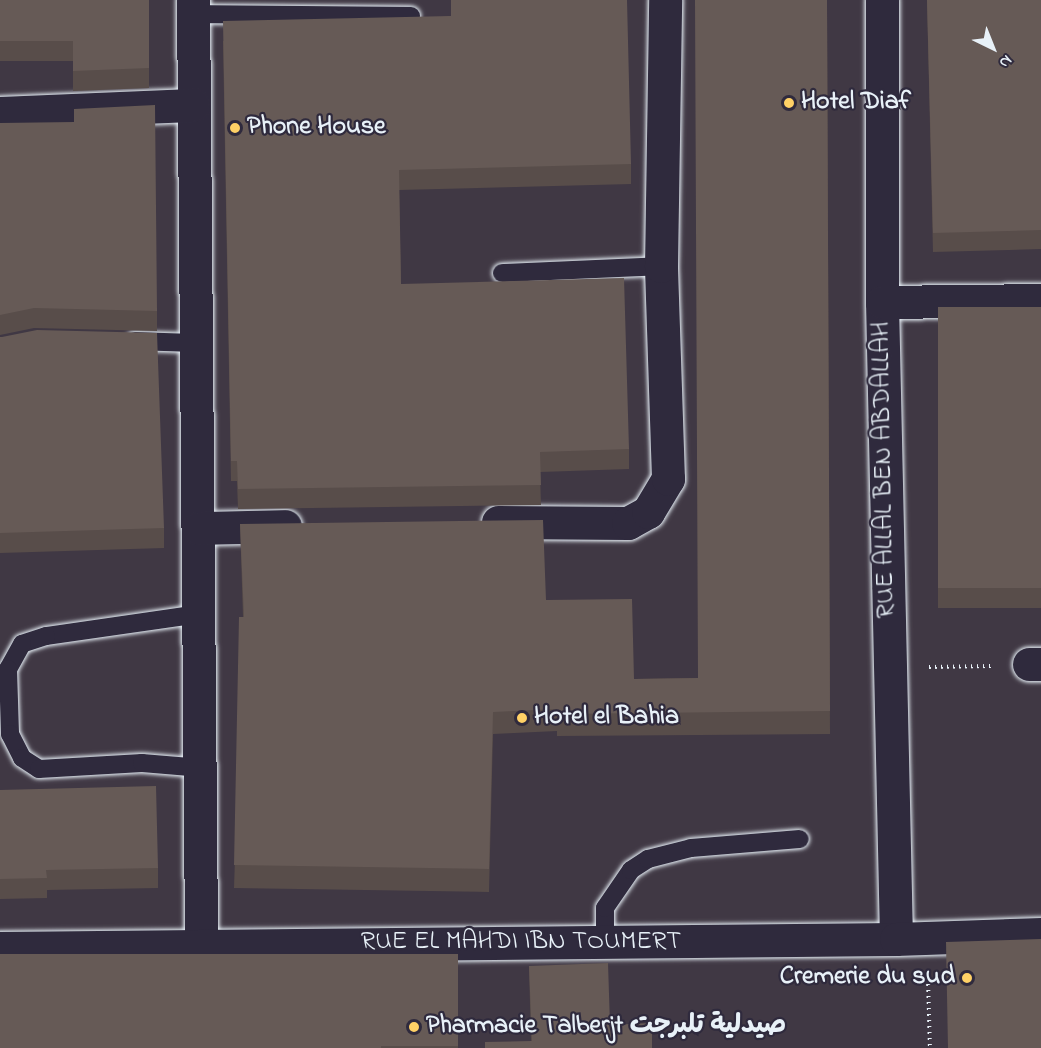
<!DOCTYPE html>
<html>
<head>
<meta charset="utf-8">
<style>
	body { margin:0 }
	#map { position:relative; width:1041px; height:1048px; overflow:hidden; background:#403844; font-family:"Indie Flower","Playpen Sans Arabic",sans-serif }
	div>[style] { position:absolute }
	.path>* { height:4px; margin-top:-2px; transform-origin:0; background:repeating-linear-gradient(90deg,#e8f1f8 0 1.5px,transparent 0 6px) }
	.roads { filter:drop-shadow(0 0 2px #e8f1f8) drop-shadow(0 0 2px #e8f1f8) }
	.service>* { height:18px; margin:-9px; padding:0 9px; transform-origin:9px; border-radius:9px; background:#2f2a3d }
	.minor>* { height:33px; margin:-16.5px; padding:0 16.5px; transform-origin:16.5px; border-radius:16.5px; background:#2f2a3d }
	.wall>* { inset:0; background:#584d4a }
	.building>* { inset:0; background:#665a56 }
	.dots>* { width:16px; height:16px; translate:-50% -50%; box-sizing:border-box; border:3px solid #2f2a3d; border-radius:50% }
	span { translate:-50% -50%; white-space:nowrap; text-align:center; line-height:1.15; -webkit-text-stroke:4.5px #2f2a3d; paint-order:stroke }
	.poi-label { font-size:26px; color:#e8f1f8; font-weight:700 }
	.left { translate:0 -50%; text-align:left }
	.right { translate:-100% -50%; text-align:right }
	.street-label { font-size:26px; color:#e8f1f8 }
	.north { position:absolute; left:963px; top:18px; width:60px; height:60px; -webkit-text-stroke:4px #2f2a3d; paint-order:stroke; rotate:137deg; font-size:16px; font-weight:700; line-height:24px; text-align:center; color:#e8f1f8 }
	.north::after { content:''; display:block; margin:auto; width:21px; height:27px; background:#e8f1f8; clip-path:polygon(50% 0,100% 100%,50% 72%,0 100%) }
</style>
</head>
<body>
<div id="map">
	<div class="path">
		<i style="left:929px;top:667px;width:62px;rotate:-0.9deg"></i>
		<i style="left:928px;top:978px;width:70px;rotate:88.4deg"></i>
	</div>
	<div class="roads">
		<div class="service">
			<i style="left:193px;top:14px;width:218px;rotate:0.5deg"></i>
			<i style="left:502px;top:273px;width:159px;rotate:-2.5deg"></i>
			<i style="left:135px;top:341px;width:58px;rotate:2deg"></i>
			<i style="left:199px;top:614px;width:155px;rotate:171.8deg"></i>
			<i style="left:46px;top:636px;width:25px;rotate:162deg"></i>
			<i style="left:22px;top:644px;width:29px;rotate:119deg"></i>
			<i style="left:8px;top:669px;width:65px;rotate:88.2deg"></i>
			<i style="left:10px;top:734px;width:27px;rotate:63deg"></i>
			<i style="left:22px;top:758px;width:20px;rotate:33deg"></i>
			<i style="left:39px;top:769px;width:103px;rotate:-3.3deg"></i>
			<i style="left:142px;top:763px;width:60px;rotate:4.8deg"></i>
			<i style="left:605px;top:943px;width:35px;rotate:-90deg"></i>
			<i style="left:605px;top:908px;width:46px;rotate:-55.6deg"></i>
			<i style="left:631px;top:870px;width:20px;rotate:-33deg"></i>
			<i style="left:648px;top:859px;width:44px;rotate:-14.3deg"></i>
			<i style="left:691px;top:848px;width:109px;rotate:-4.7deg"></i>
		</div>
		<div class="minor">
			<i style="left:193px;top:0;width:945px;rotate:89.51deg"></i>
			<i style="left:882px;top:0;width:302px;rotate:90deg"></i>
			<i style="left:882px;top:302px;width:637px;rotate:88.74deg"></i>
			<i style="left:0;top:113px;width:193px;rotate:-2.4deg"></i>
			<i style="left:882px;top:302px;width:159px;rotate:-0.7deg"></i>
			<i style="left:498px;top:522px;width:130px;rotate:0.4deg"></i>
			<i style="left:628px;top:523px;width:23px;rotate:-29deg"></i>
			<i style="left:648px;top:512px;width:39px;rotate:-59deg"></i>
			<i style="left:668px;top:479px;width:213px;rotate:-91.9deg"></i>
			<i style="left:661px;top:266px;width:266px;rotate:-89.1deg"></i>
			<i style="left:199px;top:528px;width:86px;rotate:-1.3deg"></i>
			<i style="left:1029px;top:664px;width:12px"></i>
			<i style="left:0;top:948px;width:896px;rotate:-0.58deg"></i>
			<i style="left:896px;top:939px;width:145px;rotate:-2deg"></i>
		</div>
	</div>
	<div class="wall">
		<i style="clip-path:polygon(0 0,149px 0,149px 88px,73px 91px,73px 61px,0 61px)"></i>
		<i style="clip-path:polygon(827px 0,830px 734px,557px 736px,557px 731px,493px 734px,489px 892px,234px 888px,243px 617px,240px 524px,546px 600px,634px 679px,698px 678px)"></i>
		<i style="clip-path:polygon(927px 0,1041px 0,1041px 249px,933px 252px)"></i>
		<i style="clip-path:polygon(451px 16px,631px 164px,631px 184px,399px 190px,401px 284px,629px 449px,629px 469px,540px 472px,541px 505px,238px 509px,237px 481px,231px 481px,223px 41px)"></i>
		<i style="clip-path:polygon(0 123px,157px 311px,157px 331px,34px 328px,0 335px)"></i>
		<i style="clip-path:polygon(938px 307px,1041px 307px,1041px 608px,938px 608px)"></i>
		<i style="clip-path:polygon(0 337px,164px 528px,164px 548px,0 553px)"></i>
		<i style="clip-path:polygon(0 790px,158px 868px,158px 888px,47px 890px,47px 898px,0 899px)"></i>
		<i style="clip-path:polygon(458px 954px,458px 1048px,0 1048px)"></i>
		<i style="clip-path:polygon(529px 966px,610px 1025px,531px 1041px)"></i>
	</div>
	<div class="building">
		<i style="clip-path:polygon(0 0,149px 0,149px 68px,73px 71px,73px 41px,0 41px)"></i>
		<i style="clip-path:polygon(451px 0,627px 0,631px 164px,399px 170px,401px 284px,624px 278px,629px 449px,540px 452px,541px 485px,238px 489px,237px 461px,231px 461px,223px 21px,451px 16px)"></i>
		<i style="clip-path:polygon(695px 0,827px 0,830px 711px,557px 714px,557px 709px,493px 712px,489px 869px,234px 865px,239px 617px,244px 617px,240px 524px,543px 520px,546px 600px,632px 599px,634px 679px,698px 678px)"></i>
		<i style="clip-path:polygon(927px 0,1041px 0,1041px 230px,933px 233px)"></i>
		<i style="clip-path:polygon(155px 105px,157px 311px,34px 308px,0 315px,0 123px,74px 122px,74px 109px)"></i>
		<i style="clip-path:polygon(938px 307px,1041px 307px,1041px 588px,938px 588px)"></i>
		<i style="clip-path:polygon(37px 330px,157px 333px,164px 528px,0 533px,0 337px,2px 337px)"></i>
		<i style="clip-path:polygon(156px 786px,158px 868px,46px 870px,47px 878px,0 879px,0 790px)"></i>
		<i style="clip-path:polygon(1041px 939px,1041px 1048px,948px 1048px,946px 942px)"></i>
		<i style="clip-path:polygon(0 954px,458px 954px,458px 1046px,381px 1046px,381px 1048px,0 1048px)"></i>
		<i style="clip-path:polygon(608px 963px,610px 1025px,652px 1023px,652px 1048px,485px 1048px,485px 1042px,532px 1041px,529px 966px)"></i>
	</div>
	<div class="dots">
		<i style="left:789px;top:103px;background:#ffd166"></i>
		<i style="left:235px;top:128px;background:#ffd166"></i>
		<i style="left:522px;top:718px;background:#ffd166"></i>
		<i style="left:967px;top:978px;background:#ffd166"></i>
		<i style="left:414px;top:1027px;background:#ffd166"></i>
	</div>
	<div class="poi-label">
		<span class="left" style="left:801px;top:103px">Hotel Diaf</span>
		<span class="left" style="left:247px;top:128px">Phone House</span>
		<span class="left" style="left:534px;top:718px">Hotel el Bahia</span>
		<span class="right" style="left:955px;top:978px">Cremerie du sud</span>
		<span class="left" style="left:426px;top:1027px">Pharmacie Talberjt صيدلية تلبرجت</span>
	</div>
	<div class="street-label">
		<span style="left:885px;top:470px;rotate:-91deg">RUE ALLAL BEN ABDALLAH</span>
		<span style="left:521px;top:943px">RUE EL MAHDI IBN TOUMERT</span>
	</div>
	<div class="north">N</div>
</div>
</body>
</html>
